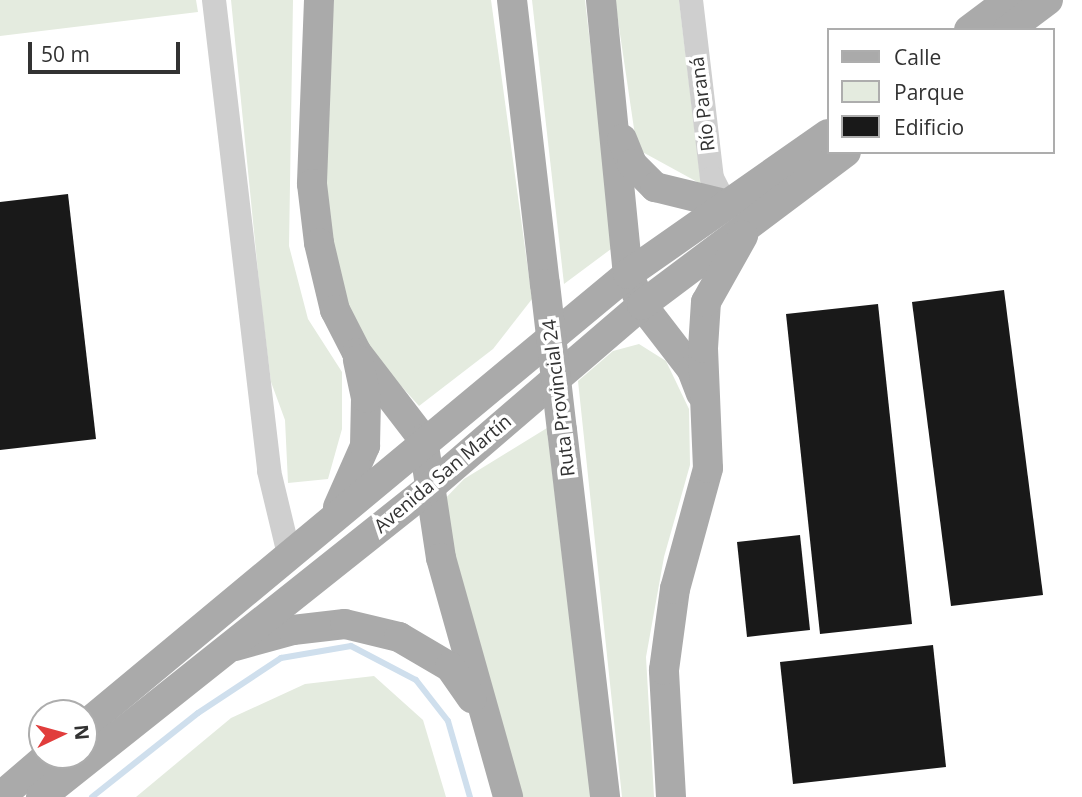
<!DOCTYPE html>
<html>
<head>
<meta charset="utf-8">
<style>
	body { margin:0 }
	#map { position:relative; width:1082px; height:797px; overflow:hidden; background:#fff; font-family:"Open Sans",sans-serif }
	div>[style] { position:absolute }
	.green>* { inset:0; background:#e4ebdf }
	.stream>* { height:6px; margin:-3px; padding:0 3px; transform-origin:3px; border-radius:3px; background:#cfdfed }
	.building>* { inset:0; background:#191919 }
	.minor>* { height:24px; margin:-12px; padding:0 12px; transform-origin:12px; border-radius:12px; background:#cfcfcf }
	.major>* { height:30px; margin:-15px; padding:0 15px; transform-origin:15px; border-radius:15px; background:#aaa }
	.major-bridge>* { height:30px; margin:-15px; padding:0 15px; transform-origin:15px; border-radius:15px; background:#aaa }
	span { translate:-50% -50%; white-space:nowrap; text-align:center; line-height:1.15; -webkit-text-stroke:7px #fff; paint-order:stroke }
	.street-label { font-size:19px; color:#323232 }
	.legend { position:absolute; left:827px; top:28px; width:228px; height:126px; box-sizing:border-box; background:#fff; border:2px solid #adadad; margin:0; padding:9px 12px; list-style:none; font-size:21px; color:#323232 }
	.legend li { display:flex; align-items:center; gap:14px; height:35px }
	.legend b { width:35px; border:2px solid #adadad }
	.north { position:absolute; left:28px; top:699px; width:70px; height:70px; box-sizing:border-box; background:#fff; border:2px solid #adadad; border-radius:50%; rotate:85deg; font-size:19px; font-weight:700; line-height:28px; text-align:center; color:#323232 }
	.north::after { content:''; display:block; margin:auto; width:24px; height:32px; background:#e13d3c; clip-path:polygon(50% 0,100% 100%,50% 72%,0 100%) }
	.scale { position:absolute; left:28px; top:42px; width:152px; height:32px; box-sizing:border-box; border:4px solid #323232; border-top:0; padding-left:9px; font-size:21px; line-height:24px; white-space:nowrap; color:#323232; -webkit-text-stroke:5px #fff; paint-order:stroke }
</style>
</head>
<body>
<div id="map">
	<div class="green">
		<i style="clip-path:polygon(0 0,196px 0,198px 12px,0 36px)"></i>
		<i style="clip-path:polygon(231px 0,293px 0,289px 246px,308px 319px,342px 372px,342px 429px,328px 479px,288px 483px,285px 420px,271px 382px,261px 302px)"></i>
		<i style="clip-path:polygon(334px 0,491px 0,532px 299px,493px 349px,419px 406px,369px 350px,339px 284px,326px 199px,326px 86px)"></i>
		<i style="clip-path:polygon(532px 0,585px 0,601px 139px,611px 249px,564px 284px)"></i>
		<i style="clip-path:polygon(615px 0,679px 0,701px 184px,637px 149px)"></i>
		<i style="clip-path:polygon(639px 344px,666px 361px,689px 409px,690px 465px,664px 557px,646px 657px,654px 797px,622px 797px,578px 381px,613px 351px)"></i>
		<i style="clip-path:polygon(547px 428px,591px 797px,521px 797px,439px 505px,464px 479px)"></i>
		<i style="clip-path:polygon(374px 676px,423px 720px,446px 797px,136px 797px,231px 718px,305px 684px)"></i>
	</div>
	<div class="stream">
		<i style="left:92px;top:797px;width:135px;rotate:-38.4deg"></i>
		<i style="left:198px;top:713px;width:100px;rotate:-33.5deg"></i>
		<i style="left:281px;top:658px;width:71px;rotate:-9.7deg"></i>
		<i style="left:351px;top:646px;width:73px;rotate:27.6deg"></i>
		<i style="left:416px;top:680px;width:52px;rotate:52deg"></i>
		<i style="left:448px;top:721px;width:79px;rotate:73.9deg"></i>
	</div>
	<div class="building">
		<i style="clip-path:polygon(68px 194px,96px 439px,0 450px,0 202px)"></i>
		<i style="clip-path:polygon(1004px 290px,1043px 595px,951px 606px,912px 302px)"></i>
		<i style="clip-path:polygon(878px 304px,912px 624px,820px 634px,786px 314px)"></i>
		<i style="clip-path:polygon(800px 535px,810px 630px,747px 637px,737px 542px)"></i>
		<i style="clip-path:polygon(933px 645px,946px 767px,793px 784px,780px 662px)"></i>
	</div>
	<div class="minor">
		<i style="left:214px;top:0;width:474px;rotate:83.3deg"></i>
		<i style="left:269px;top:471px;width:85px;rotate:76.5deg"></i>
		<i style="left:691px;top:0;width:179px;rotate:83.3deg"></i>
		<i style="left:712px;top:178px;width:29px;rotate:63deg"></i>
	</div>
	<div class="major">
		<i style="left:319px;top:0;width:184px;rotate:92.2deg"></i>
		<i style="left:312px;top:184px;width:59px;rotate:83.2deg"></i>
		<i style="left:319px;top:243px;width:69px;rotate:76.6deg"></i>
		<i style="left:335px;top:310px;width:48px;rotate:62.9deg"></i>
		<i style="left:357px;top:353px;width:108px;rotate:52.5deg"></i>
		<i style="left:423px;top:439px;width:120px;rotate:81.4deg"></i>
		<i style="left:441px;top:558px;width:248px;rotate:74.3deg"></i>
		<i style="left:512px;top:0;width:286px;rotate:83.4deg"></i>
		<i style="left:601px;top:0;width:275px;rotate:84.4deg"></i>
		<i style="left:628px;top:274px;width:34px;rotate:66deg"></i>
		<i style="left:642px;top:305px;width:82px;rotate:52.4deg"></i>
		<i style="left:692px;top:370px;width:25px;rotate:69deg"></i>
		<i style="left:969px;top:30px;width:50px;rotate:-36.9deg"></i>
		<i style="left:1008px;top:30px;width:50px;rotate:-36.9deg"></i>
		<i style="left:622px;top:139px;width:27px;rotate:68deg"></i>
		<i style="left:632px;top:164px;width:33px;rotate:45deg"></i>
		<i style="left:655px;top:187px;width:72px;rotate:13.7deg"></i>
		<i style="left:562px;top:430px;width:370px;rotate:83.3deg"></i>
		<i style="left:338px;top:507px;width:67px;rotate:-66.1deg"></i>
		<i style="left:365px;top:446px;width:48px;rotate:-88.8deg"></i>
		<i style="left:366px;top:398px;width:39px;rotate:-102deg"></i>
		<i style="left:235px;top:646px;width:60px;rotate:-15.4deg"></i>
		<i style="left:293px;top:630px;width:52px;rotate:-6.6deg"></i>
		<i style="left:345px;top:624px;width:56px;rotate:13.5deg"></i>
		<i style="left:399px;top:637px;width:59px;rotate:30.5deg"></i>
		<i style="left:450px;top:667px;width:38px;rotate:55deg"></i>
		<i style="left:84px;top:726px;width:707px;rotate:-39.72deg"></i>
		<i style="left:628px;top:274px;width:244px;rotate:-35deg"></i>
		<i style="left:0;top:797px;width:65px;rotate:-40.6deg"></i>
		<i style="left:41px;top:797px;width:496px;rotate:-38.5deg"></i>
		<i style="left:429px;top:488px;width:281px;rotate:-40.7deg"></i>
		<i style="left:642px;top:305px;width:255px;rotate:-36.9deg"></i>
		<i style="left:671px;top:797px;width:127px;rotate:-93.2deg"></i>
		<i style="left:664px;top:670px;width:82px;rotate:-82.3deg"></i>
		<i style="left:675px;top:589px;width:125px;rotate:-74.7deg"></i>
		<i style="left:708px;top:468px;width:120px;rotate:-92.4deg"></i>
		<i style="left:703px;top:348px;width:46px;rotate:-86.3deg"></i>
		<i style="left:706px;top:302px;width:76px;rotate:-60.7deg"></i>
	</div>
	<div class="major-bridge">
		<i style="left:545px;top:284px;width:147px;rotate:83.4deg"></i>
	</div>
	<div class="street-label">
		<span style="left:703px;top:104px;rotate:-97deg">Río Paraná</span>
		<span style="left:559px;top:398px;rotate:-97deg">Ruta Provincial 24</span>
		<span style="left:443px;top:474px;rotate:-40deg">Avenida San Martín</span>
	</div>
	<ul class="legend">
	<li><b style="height:9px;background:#aaa"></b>Calle</li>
	<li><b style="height:19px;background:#e4ebdf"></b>Parque</li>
	<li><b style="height:19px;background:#191919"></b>Edificio</li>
	</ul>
	<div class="north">N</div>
	<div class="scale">50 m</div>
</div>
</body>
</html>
